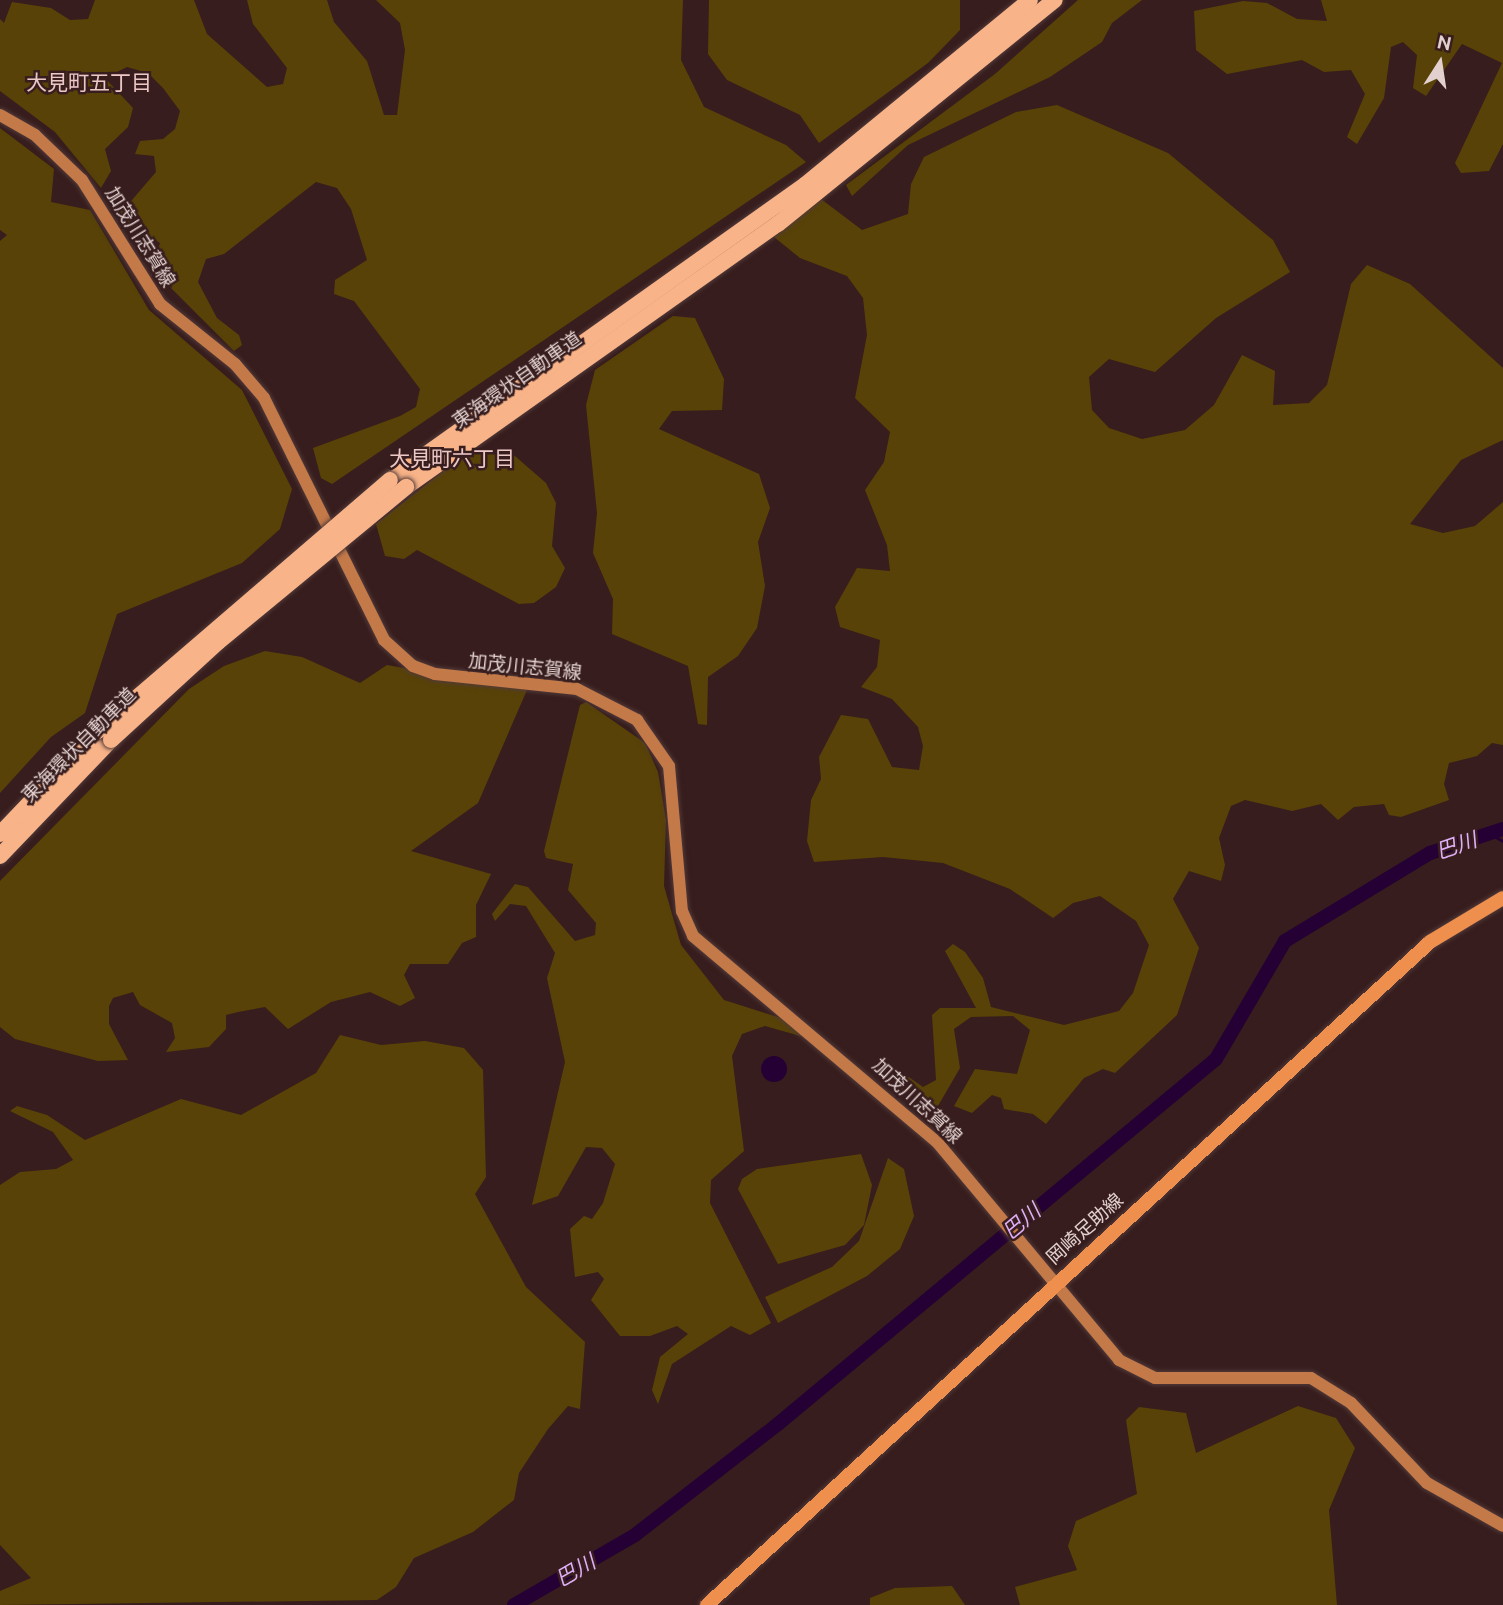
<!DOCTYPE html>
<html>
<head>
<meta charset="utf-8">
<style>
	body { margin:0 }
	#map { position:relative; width:1503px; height:1605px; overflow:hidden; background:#371d1d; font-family:Ubuntu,"Noto Sans JP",sans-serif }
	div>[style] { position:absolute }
	.green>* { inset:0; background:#584207 }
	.water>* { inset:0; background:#250034 }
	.round { border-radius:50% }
	.stream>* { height:2.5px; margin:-1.25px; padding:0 1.25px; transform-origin:1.25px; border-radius:1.25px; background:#250034 }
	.river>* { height:14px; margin:-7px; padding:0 7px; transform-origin:7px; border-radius:7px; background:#250034 }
	.roads { filter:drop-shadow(0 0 2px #523a39) drop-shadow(0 0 2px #523a39) }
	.secondary>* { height:12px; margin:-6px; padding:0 6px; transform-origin:6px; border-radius:6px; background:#c37948 }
	.primary>* { height:14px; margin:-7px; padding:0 7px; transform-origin:7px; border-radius:7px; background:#ef8f4e }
	.highway>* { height:16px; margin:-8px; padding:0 8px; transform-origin:8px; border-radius:8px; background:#f8b388 }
	.bridges { filter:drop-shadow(0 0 2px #523a39) drop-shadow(0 0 2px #523a39) }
	.highway-bridge>* { height:16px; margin:-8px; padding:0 8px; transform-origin:8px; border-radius:8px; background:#f8b388 }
	span { translate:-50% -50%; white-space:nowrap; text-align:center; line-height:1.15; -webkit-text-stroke:5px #371d1d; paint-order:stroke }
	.street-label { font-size:19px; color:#e2d0cf }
	.neighbourhood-label { font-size:21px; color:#ebc7c6 }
	.water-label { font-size:21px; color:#deaff6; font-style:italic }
	.north { position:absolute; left:1405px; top:28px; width:70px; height:70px; -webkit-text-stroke:5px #371d1d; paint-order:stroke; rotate:12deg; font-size:19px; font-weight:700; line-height:28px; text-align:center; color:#e2d0cf }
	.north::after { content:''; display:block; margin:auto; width:24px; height:32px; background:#e2d0cf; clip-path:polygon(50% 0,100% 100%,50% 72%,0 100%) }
</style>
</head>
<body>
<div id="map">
	<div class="green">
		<i style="clip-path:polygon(95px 0,194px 0,207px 34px,267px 87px,283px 84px,287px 68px,253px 24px,247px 0,327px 0,334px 22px,367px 61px,384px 115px,397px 115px,405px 50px,400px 23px,376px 0,683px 0,681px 60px,704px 107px,786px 145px,806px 162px,332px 484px,321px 478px,313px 448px,400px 416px,416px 407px,420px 389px,354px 301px,334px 294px,335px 280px,367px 260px,351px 209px,337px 188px,316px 182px,224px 254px,206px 259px,198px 282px,217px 318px,239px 335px,242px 345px,234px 351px,165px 282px,154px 263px,160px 243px,120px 217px,113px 203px,116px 197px,126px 207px,156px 172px,154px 156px,135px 154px,140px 141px,163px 139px,175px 129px,180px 111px,163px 88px,148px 73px,127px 67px,105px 78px,133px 108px,128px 127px,105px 149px,111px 171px,101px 188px,55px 132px,0 91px,0 19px,4px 23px,12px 2px,51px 8px,70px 20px,88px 19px)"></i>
		<i style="clip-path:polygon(709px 0,960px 0,960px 30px,928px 63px,819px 143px,800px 115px,727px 80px,708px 54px)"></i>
		<i style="clip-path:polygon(1078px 0,1142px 0,1112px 23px,1102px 42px,1050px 77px,908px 145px,852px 196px,846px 185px,995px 74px)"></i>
		<i style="clip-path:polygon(1321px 0,1503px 0,1503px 144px,1489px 171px,1461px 173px,1455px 163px,1502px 63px,1462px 44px,1426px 96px,1413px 88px,1417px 55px,1403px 42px,1391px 47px,1384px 98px,1357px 144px,1347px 137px,1365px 94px,1351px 70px,1324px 72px,1302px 60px,1227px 74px,1196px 50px,1194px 11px,1243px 1px,1267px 3px,1297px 19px,1327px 21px)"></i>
		<i style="clip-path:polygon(1057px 105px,1168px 153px,1273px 240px,1290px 272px,1216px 318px,1155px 372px,1109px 359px,1089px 377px,1092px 410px,1109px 428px,1142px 439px,1185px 430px,1214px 405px,1242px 355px,1275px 371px,1273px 405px,1309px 403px,1327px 385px,1351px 284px,1367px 265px,1410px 284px,1503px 368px,1503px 440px,1461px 460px,1410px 524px,1443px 533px,1475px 526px,1503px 502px,1503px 745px,1492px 743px,1477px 756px,1449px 763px,1444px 784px,1449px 800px,1401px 817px,1389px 815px,1384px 804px,1354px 807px,1338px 820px,1321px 804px,1292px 811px,1245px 800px,1231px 806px,1219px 838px,1225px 865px,1221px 881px,1189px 871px,1173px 899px,1199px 948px,1177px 1015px,1115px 1073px,1103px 1069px,1084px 1078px,1046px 1124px,1033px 1114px,1004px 1109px,1001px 1098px,992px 1095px,972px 1113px,954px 1106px,975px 1069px,1017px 1074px,1030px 1030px,1013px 1016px,971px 1017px,954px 1029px,960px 1068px,938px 1106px,912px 1101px,895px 1081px,893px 1074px,903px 1073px,923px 1087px,936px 1080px,932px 1015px,940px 1008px,976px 1008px,945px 951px,953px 944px,965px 952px,983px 978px,991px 1007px,1064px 1025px,1119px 1011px,1133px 993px,1149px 945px,1136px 921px,1100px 896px,1073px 903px,1053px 918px,1010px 889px,943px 863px,883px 857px,814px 862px,807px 841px,811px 800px,821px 779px,819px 757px,841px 715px,868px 719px,892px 767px,919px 770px,923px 746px,918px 727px,892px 699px,861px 687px,877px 667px,880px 640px,840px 627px,835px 607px,857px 568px,890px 571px,887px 545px,865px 490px,884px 462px,890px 432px,855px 398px,867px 335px,863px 298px,847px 276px,800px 258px,774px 237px,821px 199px,862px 230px,908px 214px,911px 184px,924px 157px,1016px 112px)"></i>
		<i style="clip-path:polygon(0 128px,54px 169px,51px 202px,90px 210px,149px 310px,242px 390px,292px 489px,280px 529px,242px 563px,117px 614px,85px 713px,51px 737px,0 793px,0 241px,7px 235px,0 230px)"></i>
		<i style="clip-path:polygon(673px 316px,695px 318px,724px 379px,722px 410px,672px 411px,659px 429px,759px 474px,770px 508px,758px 542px,765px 586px,757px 628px,738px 656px,708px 677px,707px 725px,698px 724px,688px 666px,612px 634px,613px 599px,593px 553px,597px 513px,586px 405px,595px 370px)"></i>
		<i style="clip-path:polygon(470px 450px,508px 450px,546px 483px,556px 503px,552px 546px,565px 568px,556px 587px,534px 603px,519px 604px,417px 550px,404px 559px,385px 556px,376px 524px)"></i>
		<i style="clip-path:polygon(265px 651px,302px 657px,360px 683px,387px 665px,527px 690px,478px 803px,411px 851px,491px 874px,476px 905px,476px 937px,462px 943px,448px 964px,410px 964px,404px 975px,415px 998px,400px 1006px,370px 992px,331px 1002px,288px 1029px,265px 1007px,238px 1012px,226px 1015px,226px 1029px,209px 1047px,166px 1052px,175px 1038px,172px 1023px,140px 1005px,133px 992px,113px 998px,109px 1006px,109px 1024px,128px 1060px,98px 1061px,15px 1039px,0 1027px,0 881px,189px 689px,224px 666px)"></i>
		<i style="clip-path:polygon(586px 702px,645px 743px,658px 772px,666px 820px,664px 886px,681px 945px,724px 1000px,787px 1020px,811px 1039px,765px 1026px,742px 1034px,732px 1056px,744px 1151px,711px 1180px,710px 1203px,771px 1323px,750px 1335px,731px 1326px,672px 1364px,658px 1404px,652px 1390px,660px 1357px,688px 1334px,677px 1326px,650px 1336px,620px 1336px,591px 1300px,604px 1279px,598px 1272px,575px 1277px,570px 1229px,584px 1216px,592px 1219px,603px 1203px,615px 1164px,602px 1148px,586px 1147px,558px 1196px,532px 1205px,565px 1062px,547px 978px,555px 953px,526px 906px,510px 904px,495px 921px,492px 914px,515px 884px,528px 887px,575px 941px,595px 935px,596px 923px,568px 890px,573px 864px,546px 858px,544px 851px,580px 705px)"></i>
		<i style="clip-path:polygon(340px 1035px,381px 1045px,425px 1041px,464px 1048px,483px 1070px,486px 1177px,475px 1194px,526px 1287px,585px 1342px,580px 1409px,568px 1406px,548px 1429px,519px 1473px,514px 1500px,473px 1532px,414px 1558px,396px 1587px,377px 1600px,0 1605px,0 1591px,31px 1578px,0 1545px,0 1185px,20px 1172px,56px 1169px,73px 1160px,53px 1132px,10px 1111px,17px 1106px,47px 1115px,85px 1140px,181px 1099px,241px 1115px,316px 1073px)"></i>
		<i style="clip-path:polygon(861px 1154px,872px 1185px,864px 1225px,845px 1245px,778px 1264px,738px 1189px,742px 1179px,757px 1169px)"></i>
		<i style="clip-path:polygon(888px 1158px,904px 1169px,914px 1216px,900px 1249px,867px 1276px,778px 1323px,765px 1297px,832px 1267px,859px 1241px)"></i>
		<i style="clip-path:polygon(1298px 1406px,1336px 1418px,1355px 1448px,1329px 1510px,1337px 1605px,1020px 1605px,1015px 1587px,1077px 1570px,1068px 1546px,1076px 1521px,1137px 1494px,1126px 1420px,1139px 1407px,1186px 1413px,1196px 1453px)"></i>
		<i style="clip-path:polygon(952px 1586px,965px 1605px,870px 1605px,870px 1598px,895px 1588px)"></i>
	</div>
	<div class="water">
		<i class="round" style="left:761px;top:1056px;width:26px;height:26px"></i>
	</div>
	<div class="stream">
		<i style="left:1485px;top:831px;width:21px;rotate:29deg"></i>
	</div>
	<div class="river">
		<i style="left:514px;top:1605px;width:140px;rotate:-30deg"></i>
		<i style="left:635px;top:1535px;width:181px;rotate:-37.8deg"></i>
		<i style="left:778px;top:1424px;width:570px;rotate:-39.81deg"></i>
		<i style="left:1216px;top:1059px;width:137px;rotate:-59.7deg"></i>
		<i style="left:1285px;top:941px;width:170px;rotate:-31.3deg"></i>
		<i style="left:1430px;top:853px;width:77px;rotate:-18.2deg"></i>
	</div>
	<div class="roads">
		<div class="secondary">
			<i style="left:0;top:115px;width:40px;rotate:29.7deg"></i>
			<i style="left:35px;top:135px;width:65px;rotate:43.8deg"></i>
			<i style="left:82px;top:180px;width:146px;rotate:57.8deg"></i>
			<i style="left:160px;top:304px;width:96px;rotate:38.7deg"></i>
			<i style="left:235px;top:364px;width:45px;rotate:49.5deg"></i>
			<i style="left:264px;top:398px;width:270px;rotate:63.6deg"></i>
			<i style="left:384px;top:640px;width:39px;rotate:42deg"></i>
			<i style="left:413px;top:666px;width:23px;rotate:20deg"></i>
			<i style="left:435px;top:674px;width:143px;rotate:6deg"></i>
			<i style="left:577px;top:689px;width:68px;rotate:27.3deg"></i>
			<i style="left:637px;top:720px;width:56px;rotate:55.2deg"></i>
			<i style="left:669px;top:766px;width:146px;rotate:84.9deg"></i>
			<i style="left:682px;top:911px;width:27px;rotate:66deg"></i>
			<i style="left:693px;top:936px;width:319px;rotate:40.2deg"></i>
			<i style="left:937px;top:1142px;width:284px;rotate:50.1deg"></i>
			<i style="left:1119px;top:1360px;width:40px;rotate:26.6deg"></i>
			<i style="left:1155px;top:1378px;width:156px"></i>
			<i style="left:1311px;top:1378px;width:47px;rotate:32deg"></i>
			<i style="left:1351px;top:1403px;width:110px;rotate:46.5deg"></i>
			<i style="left:1427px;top:1483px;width:87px;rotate:29.5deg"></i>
		</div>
		<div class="primary">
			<i style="left:707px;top:1605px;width:981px;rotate:-42.52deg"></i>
			<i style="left:1430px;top:942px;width:85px;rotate:-31.1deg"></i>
		</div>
		<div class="highway">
			<i style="left:390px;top:480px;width:509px;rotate:-35.41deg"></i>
			<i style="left:805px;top:185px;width:291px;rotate:-39.4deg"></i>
			<i style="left:406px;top:487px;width:456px;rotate:-35.3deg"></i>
			<i style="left:778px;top:224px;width:356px;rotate:-39deg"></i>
			<i style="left:0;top:834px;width:142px;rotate:-46.4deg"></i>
			<i style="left:0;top:856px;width:161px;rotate:-46.3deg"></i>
		</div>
	</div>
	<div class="bridges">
		<div class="highway-bridge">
			<i style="left:98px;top:731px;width:385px;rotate:-40.7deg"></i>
			<i style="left:111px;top:740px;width:145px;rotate:-42.5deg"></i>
			<i style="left:218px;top:642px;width:244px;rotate:-39.5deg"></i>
		</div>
	</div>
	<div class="street-label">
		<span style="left:140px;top:237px;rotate:58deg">加茂川志賀線</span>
		<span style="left:517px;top:380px;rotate:-35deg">東海環状自動車道</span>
		<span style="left:525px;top:667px;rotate:6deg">加茂川志賀線</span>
		<span style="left:79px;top:745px;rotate:-45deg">東海環状自動車道</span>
		<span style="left:917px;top:1101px;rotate:43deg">加茂川志賀線</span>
		<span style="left:1085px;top:1229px;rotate:-42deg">岡崎足助線</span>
	</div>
	<div class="neighbourhood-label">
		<span style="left:89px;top:82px">大見町五丁目</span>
		<span style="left:452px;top:458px">大見町六丁目</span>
	</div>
	<div class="water-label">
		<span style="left:1456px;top:845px;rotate:-19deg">巴川</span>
		<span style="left:1021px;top:1221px;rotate:-40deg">巴川</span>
		<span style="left:575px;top:1570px;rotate:-30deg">巴川</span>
	</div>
	<div class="north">N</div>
</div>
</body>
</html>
